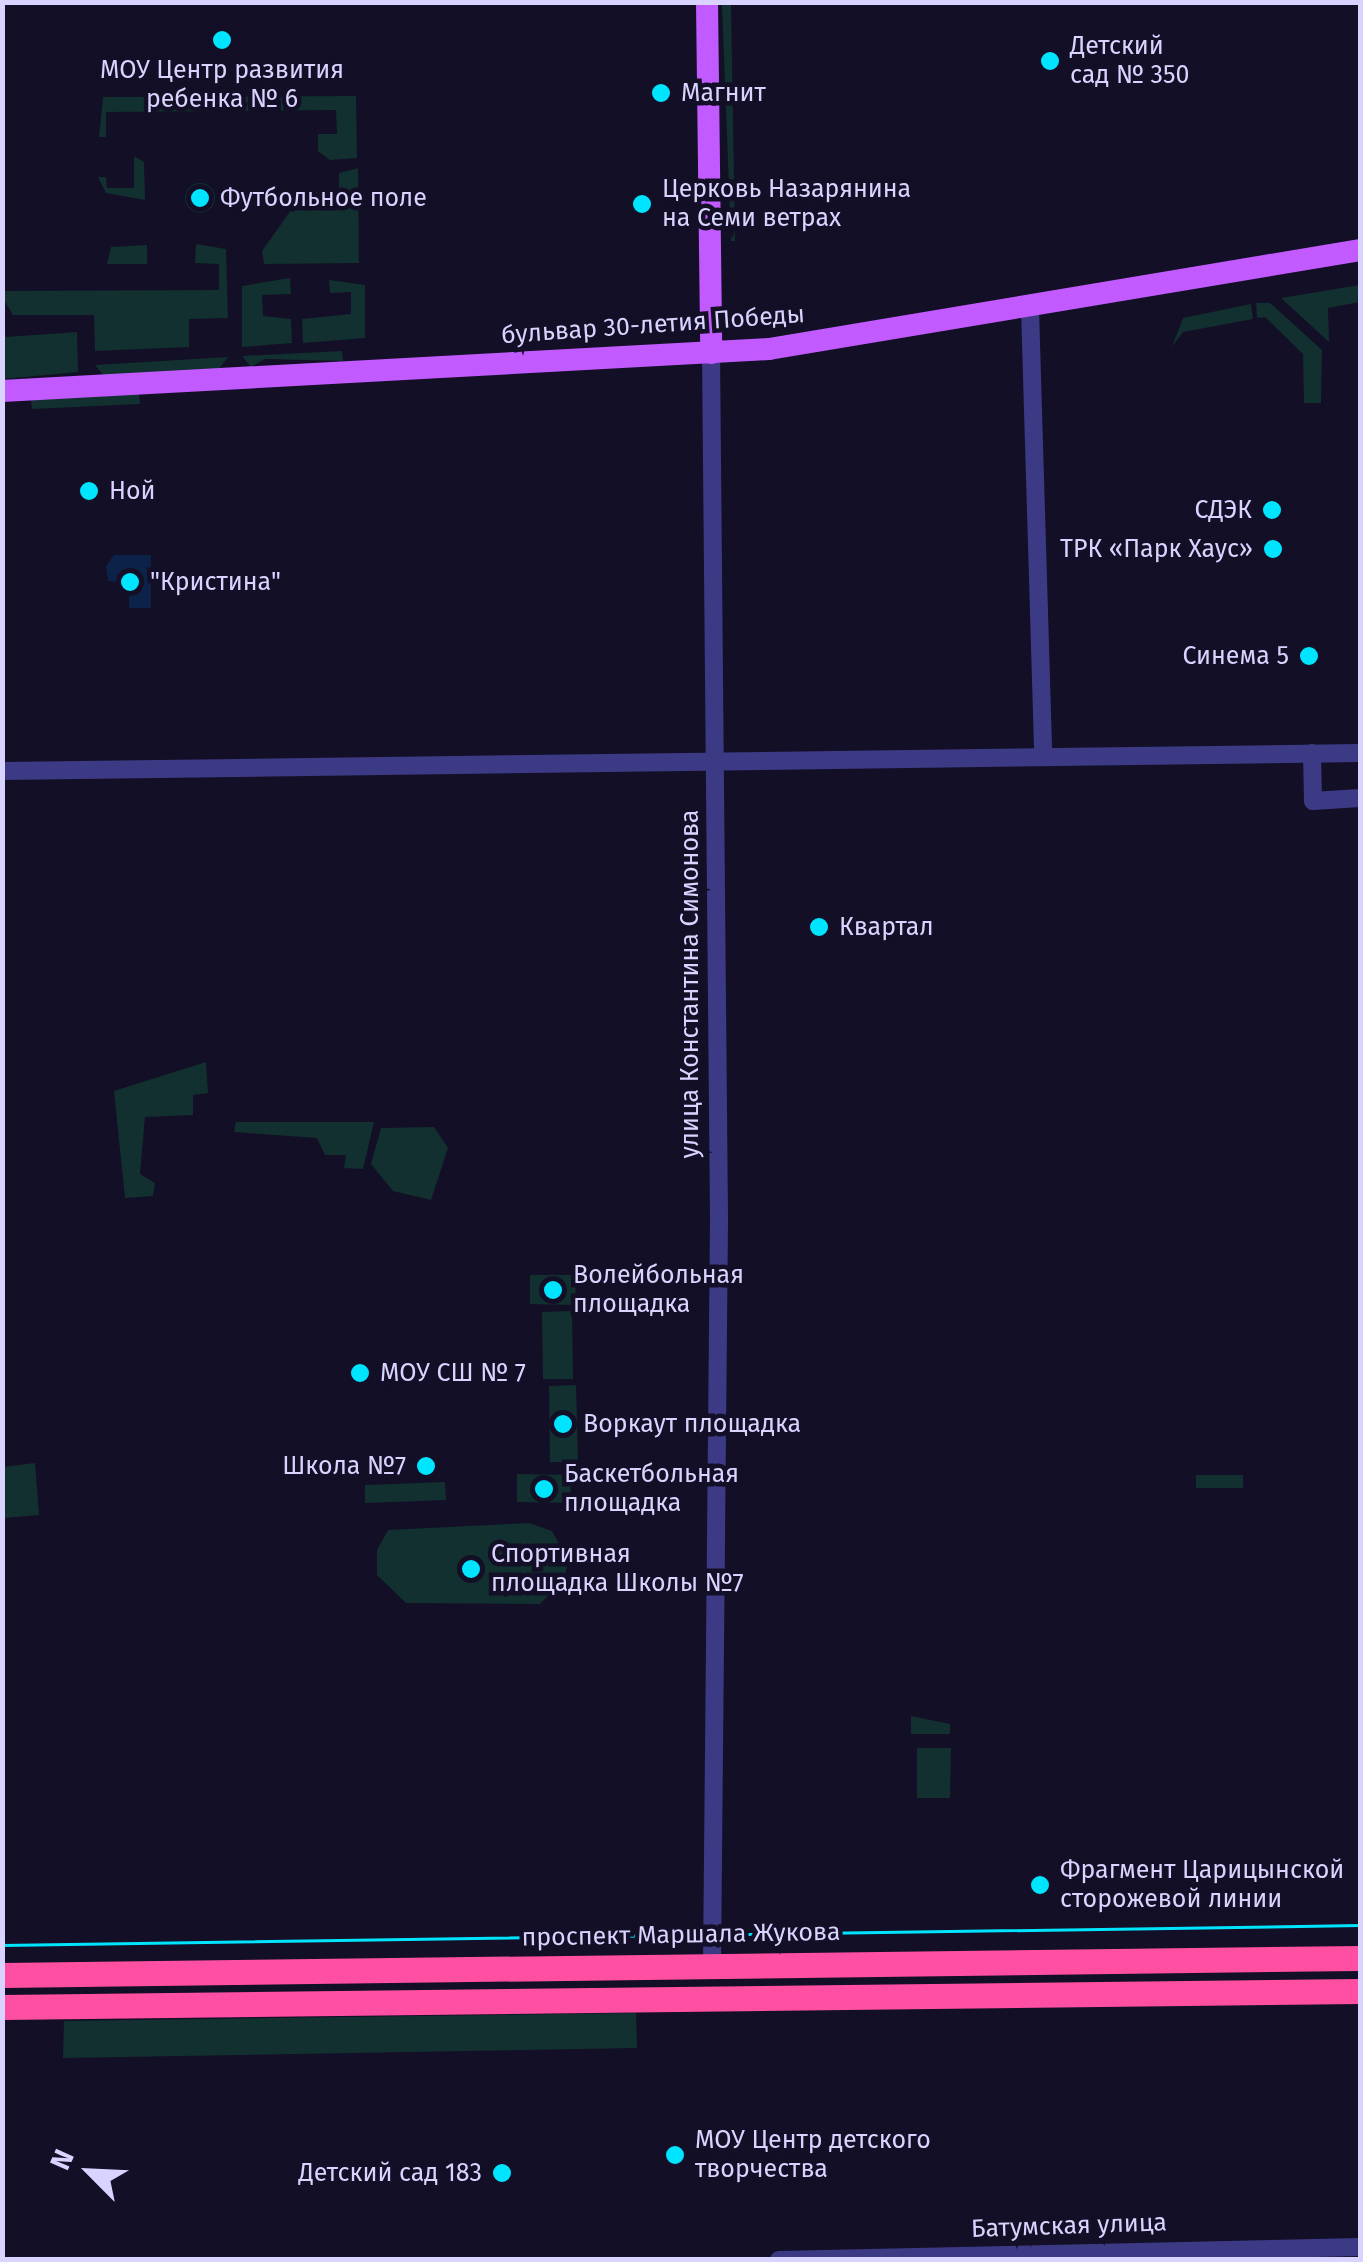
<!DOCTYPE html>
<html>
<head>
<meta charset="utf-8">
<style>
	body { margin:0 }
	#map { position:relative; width:1363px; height:2262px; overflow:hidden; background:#130f26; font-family:"Fira Sans",sans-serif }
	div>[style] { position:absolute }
	.green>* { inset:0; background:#12302f }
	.round { border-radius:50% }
	.water>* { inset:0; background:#0c2248 }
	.minor>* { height:18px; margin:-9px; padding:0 9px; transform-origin:9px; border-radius:9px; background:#3d3a85 }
	.major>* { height:22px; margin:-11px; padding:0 11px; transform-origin:11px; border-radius:11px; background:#c25bff }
	.highway>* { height:25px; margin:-12.5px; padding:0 12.5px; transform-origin:12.5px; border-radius:12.5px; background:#ff4fa3 }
	.tram>* { height:2.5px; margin:-1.25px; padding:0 1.25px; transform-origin:1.25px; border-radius:1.25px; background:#00e5ff }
	.dots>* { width:28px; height:28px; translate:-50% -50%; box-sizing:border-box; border:5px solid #130f26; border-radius:50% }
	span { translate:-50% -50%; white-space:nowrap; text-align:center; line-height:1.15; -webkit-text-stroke:9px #130f26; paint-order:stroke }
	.poi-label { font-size:25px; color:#d9d4ff }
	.left { translate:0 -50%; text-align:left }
	.right { translate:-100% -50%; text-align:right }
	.street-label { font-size:25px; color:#d9d4ff }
	.frame { position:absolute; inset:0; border:5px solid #d9d4ff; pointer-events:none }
	.north { position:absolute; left:40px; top:2122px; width:100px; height:100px; -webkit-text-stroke:8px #130f26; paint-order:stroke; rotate:294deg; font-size:28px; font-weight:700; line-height:40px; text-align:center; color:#d9d4ff }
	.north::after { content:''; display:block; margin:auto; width:35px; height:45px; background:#d9d4ff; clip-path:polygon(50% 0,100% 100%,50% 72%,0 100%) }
</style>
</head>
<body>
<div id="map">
	<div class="green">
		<i style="clip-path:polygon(731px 4px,735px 241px,731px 241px,722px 5px)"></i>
		<i style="clip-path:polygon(356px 96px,357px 158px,330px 160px,318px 151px,318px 134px,337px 134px,336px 110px,106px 112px,106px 137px,99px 137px,103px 97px)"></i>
		<i style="clip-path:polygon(134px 156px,144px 162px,145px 200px,106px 193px,98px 177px,106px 177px,107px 188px,134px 188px)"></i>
		<i style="clip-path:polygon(358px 168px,359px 263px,264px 264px,262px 251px,301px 196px,316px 190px,321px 198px,325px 190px,330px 201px,334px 189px,339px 201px,339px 173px)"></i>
		<i class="round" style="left:185px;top:183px;width:30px;height:30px"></i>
		<i style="clip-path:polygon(196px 244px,226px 249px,228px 318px,189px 319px,189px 347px,95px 351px,94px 315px,13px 315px,3px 298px,3px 291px,219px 290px,219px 264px,195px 263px)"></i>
		<i style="clip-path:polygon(147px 245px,147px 264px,107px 264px,111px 247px)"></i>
		<i style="clip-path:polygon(290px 278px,291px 294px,262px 295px,263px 316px,291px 319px,292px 343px,242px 347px,242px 286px)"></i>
		<i style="clip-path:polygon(329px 280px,365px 285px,365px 338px,303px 343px,302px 319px,351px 314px,351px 292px,330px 293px)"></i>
		<i style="clip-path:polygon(1360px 285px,1360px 302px,1328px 308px,1329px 342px,1281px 298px)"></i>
		<i style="clip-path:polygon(1256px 303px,1270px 303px,1322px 350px,1321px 403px,1304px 403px,1303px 354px,1265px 317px,1257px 318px)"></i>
		<i style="clip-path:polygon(1251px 304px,1253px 319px,1183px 332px,1172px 347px,1183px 318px)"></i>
		<i style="clip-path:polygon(2px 324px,6px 337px,77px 332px,78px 372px,3px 379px)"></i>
		<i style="clip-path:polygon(342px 351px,343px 361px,265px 359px,251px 367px,242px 356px)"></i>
		<i style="clip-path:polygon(228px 357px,219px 369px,104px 376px,95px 365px)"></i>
		<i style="clip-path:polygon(139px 394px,140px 404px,32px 409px,31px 400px)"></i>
		<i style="clip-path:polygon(206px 1062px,208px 1093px,193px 1095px,193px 1115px,145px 1117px,140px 1174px,155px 1183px,153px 1196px,125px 1198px,114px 1091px)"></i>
		<i style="clip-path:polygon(236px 1122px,374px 1122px,363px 1169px,344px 1168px,346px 1155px,325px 1155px,317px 1138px,234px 1132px)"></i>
		<i style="clip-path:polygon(434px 1127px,448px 1148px,431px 1200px,393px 1191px,371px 1164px,381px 1128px)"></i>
		<i style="clip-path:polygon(530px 1275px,576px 1275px,575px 1305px,530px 1304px)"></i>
		<i style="clip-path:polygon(572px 1311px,573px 1379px,543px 1379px,542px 1312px)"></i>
		<i style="clip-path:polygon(576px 1385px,578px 1462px,550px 1462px,549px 1386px)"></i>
		<i style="clip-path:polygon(35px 1463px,39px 1515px,3px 1518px,3px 1467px)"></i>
		<i style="clip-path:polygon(517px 1474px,571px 1475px,570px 1503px,517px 1502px)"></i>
		<i style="clip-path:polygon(1196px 1475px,1243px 1475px,1243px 1488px,1196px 1488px)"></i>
		<i style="clip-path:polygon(445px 1482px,446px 1500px,365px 1503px,365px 1485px)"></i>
		<i style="clip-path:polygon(529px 1523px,552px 1531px,568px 1561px,564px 1579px,540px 1604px,406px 1603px,377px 1575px,377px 1550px,388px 1530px)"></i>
		<i style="clip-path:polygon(911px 1716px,950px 1724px,950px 1734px,911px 1734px)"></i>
		<i style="clip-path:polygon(917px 1748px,951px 1748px,950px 1798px,917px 1798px)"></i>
		<i style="clip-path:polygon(636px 2013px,637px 2048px,63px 2058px,64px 2021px)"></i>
	</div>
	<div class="water">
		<i style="clip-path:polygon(114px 555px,151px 555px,151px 608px,129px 608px,129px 583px,108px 581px,106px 566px)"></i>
	</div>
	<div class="minor">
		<i style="left:1030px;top:309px;width:447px;rotate:88.3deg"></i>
		<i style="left:711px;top:353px;width:868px;rotate:89.47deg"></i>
		<i style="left:719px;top:1221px;width:744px;rotate:90.54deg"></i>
		<i style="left:1312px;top:753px;width:48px;rotate:88.8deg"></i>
		<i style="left:1313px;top:801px;width:47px;rotate:-3.7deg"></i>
		<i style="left:2px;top:771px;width:1358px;rotate:-0.76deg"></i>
		<i style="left:779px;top:2260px;width:581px;rotate:-1.28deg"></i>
	</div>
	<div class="major">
		<i style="left:707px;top:2px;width:351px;rotate:89.3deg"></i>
		<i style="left:2px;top:391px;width:768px;rotate:-3.13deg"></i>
		<i style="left:769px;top:349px;width:599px;rotate:-9.51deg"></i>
	</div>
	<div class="highway">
		<i style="left:2px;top:1975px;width:1358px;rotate:-0.72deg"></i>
		<i style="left:2px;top:2007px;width:1358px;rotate:-0.68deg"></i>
	</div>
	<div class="tram">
		<i style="left:2px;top:1945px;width:1358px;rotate:-0.84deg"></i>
	</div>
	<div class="dots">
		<i style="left:222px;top:40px;background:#00e5ff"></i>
		<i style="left:1050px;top:61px;background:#00e5ff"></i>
		<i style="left:661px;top:93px;background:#00e5ff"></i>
		<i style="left:200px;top:198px;background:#00e5ff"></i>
		<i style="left:642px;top:204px;background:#00e5ff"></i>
		<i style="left:89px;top:491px;background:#00e5ff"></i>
		<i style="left:1272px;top:510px;background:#00e5ff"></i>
		<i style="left:1273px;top:549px;background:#00e5ff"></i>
		<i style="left:130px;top:582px;background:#00e5ff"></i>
		<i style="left:1309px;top:656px;background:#00e5ff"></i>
		<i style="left:819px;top:927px;background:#00e5ff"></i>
		<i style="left:553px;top:1290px;background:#00e5ff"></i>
		<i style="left:360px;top:1373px;background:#00e5ff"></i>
		<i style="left:563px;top:1424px;background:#00e5ff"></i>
		<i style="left:426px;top:1466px;background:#00e5ff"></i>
		<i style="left:544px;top:1489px;background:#00e5ff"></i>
		<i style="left:471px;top:1569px;background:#00e5ff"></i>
		<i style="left:1040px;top:1885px;background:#00e5ff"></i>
		<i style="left:675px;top:2155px;background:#00e5ff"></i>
		<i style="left:502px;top:2173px;background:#00e5ff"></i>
	</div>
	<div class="poi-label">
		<span class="left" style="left:1070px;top:61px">Детский<br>сад № 350</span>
		<span style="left:222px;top:85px">МОУ Центр развития<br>ребенка № 6</span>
		<span class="left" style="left:681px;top:93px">Магнит</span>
		<span class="left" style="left:662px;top:204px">Церковь Назарянина<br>на Семи ветрах</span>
		<span class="left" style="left:220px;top:198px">Футбольное поле</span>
		<span class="left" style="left:109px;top:491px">Ной</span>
		<span class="right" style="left:1252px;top:510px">СДЭК</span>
		<span class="right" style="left:1253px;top:549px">ТРК «Парк Хаус»</span>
		<span class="left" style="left:150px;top:582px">"Кристина"</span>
		<span class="right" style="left:1289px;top:656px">Синема 5</span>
		<span class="left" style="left:839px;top:927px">Квартал</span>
		<span class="left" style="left:573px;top:1290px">Волейбольная<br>площадка</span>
		<span class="left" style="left:380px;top:1373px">МОУ СШ № 7</span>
		<span class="left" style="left:583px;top:1424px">Воркаут площадка</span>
		<span class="right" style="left:406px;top:1466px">Школа №7</span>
		<span class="left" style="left:564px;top:1489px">Баскетбольная<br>площадка</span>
		<span class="left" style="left:491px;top:1569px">Спортивная<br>площадка Школы №7</span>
		<span class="left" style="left:1060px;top:1885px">Фрагмент Царицынской<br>сторожевой линии</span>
		<span class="left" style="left:695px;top:2155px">МОУ Центр детского<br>творчества</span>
		<span class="right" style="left:482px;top:2173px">Детский сад 183</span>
	</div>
	<div class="street-label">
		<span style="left:653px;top:325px;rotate:-4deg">бульвар 30-летия Победы</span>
		<span style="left:690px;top:984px;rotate:-90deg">улица Константина Симонова</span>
		<span style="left:681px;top:1935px;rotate:-1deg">проспект Маршала Жукова</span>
		<span style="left:1069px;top:2226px;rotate:-2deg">Батумская улица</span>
	</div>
	<div class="frame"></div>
	<div class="north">N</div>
</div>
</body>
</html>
